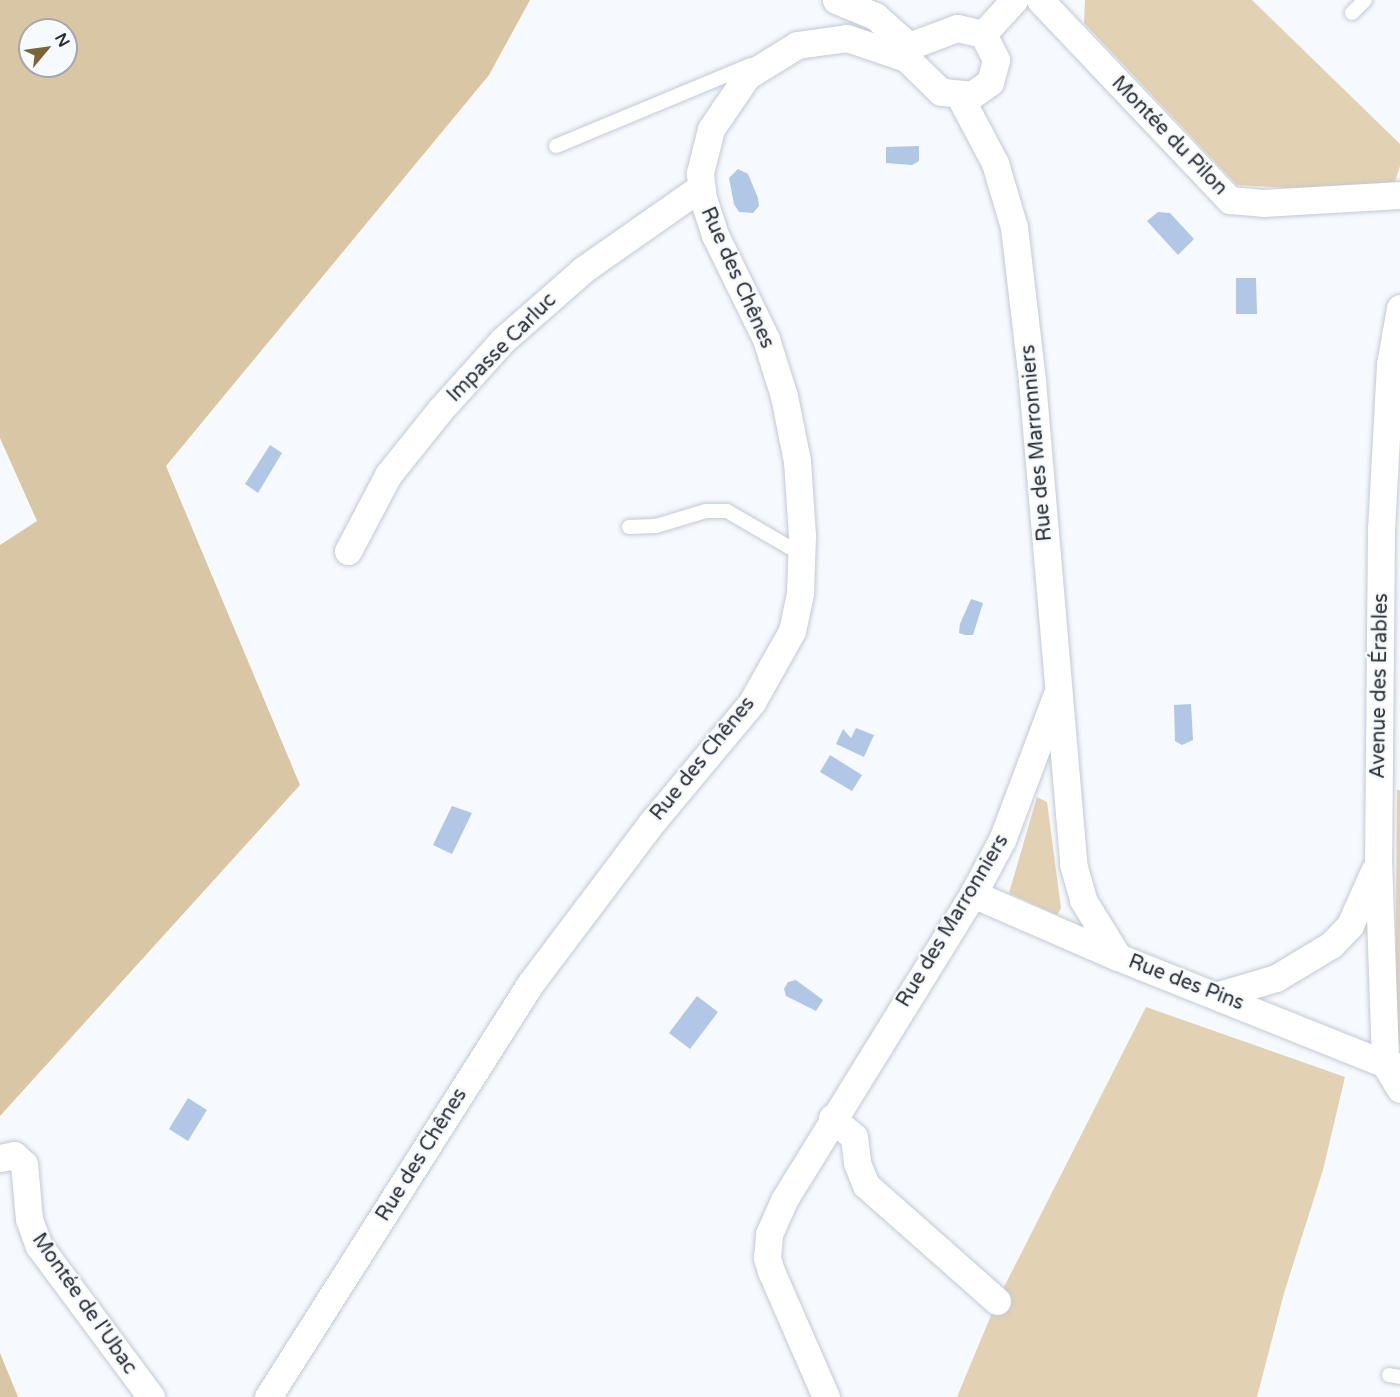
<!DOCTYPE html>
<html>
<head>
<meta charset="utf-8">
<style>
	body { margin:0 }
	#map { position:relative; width:1400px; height:1397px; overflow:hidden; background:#f6f9fe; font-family:"Varela Round",sans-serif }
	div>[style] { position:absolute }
	.green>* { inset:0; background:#e2d2b3 }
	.forest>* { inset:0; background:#d8c6a4 }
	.water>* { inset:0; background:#b0c7e5 }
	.roads { filter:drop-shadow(0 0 2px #c1c9d3) drop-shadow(0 0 2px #c1c9d3) }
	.lane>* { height:14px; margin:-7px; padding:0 7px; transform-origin:7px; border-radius:7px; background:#fff }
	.street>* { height:27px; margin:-13.5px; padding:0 13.5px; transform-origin:13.5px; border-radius:13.5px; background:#fff }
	span { translate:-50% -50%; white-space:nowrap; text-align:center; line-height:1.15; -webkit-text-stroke:5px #f6f9fe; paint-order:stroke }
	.street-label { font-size:20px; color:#292c30 }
	.north { position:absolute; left:18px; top:18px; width:60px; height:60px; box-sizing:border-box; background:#f6f9fe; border:2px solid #a4a7ac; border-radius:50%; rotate:61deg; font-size:16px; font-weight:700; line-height:24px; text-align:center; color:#292c30 }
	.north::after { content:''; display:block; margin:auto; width:21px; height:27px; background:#7c6535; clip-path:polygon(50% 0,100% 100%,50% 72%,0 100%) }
</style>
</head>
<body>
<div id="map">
	<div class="green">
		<i style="clip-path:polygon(1085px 0,1252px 0,1400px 144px,1400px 166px,1394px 185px,1328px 190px,1237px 185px,1084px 23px)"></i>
		<i style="clip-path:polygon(1397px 790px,1400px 790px,1400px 1045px,1395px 1038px)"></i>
		<i style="clip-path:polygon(1037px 797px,1047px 802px,1061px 908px,1057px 915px,1009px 893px)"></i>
		<i style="clip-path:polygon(1146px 1007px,1345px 1077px,1323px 1170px,1284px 1293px,1257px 1397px,957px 1397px,997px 1301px)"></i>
	</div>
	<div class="forest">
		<i style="clip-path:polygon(evenodd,0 0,530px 0,489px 75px,166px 466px,300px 785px,0 1116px,0 545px,37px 521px,0 438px,0 0,30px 30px,66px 30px,66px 66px,30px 66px,30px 30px)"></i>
		<i style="clip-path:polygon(0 1353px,18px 1397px,0 1397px)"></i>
	</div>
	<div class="water">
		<i style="clip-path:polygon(919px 146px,919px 161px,912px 165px,886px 163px,886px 147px)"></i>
		<i style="clip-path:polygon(738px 169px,748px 174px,758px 198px,759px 206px,753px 213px,739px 212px,734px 204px,729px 178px)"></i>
		<i style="clip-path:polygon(1158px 212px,1170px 213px,1194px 239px,1178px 255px,1147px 221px)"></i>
		<i style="clip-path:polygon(1236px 278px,1256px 278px,1257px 314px,1236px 314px)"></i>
		<i style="clip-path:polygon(270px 445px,282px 453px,258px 493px,245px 484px)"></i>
		<i style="clip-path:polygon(971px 599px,983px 603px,973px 635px,965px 635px,959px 633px,960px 624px)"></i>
		<i style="clip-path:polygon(1191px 704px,1193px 740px,1182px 745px,1175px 741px,1174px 705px)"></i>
		<i style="clip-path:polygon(856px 728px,874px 735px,864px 757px,836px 744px,843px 729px,851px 738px)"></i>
		<i style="clip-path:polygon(830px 755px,862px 775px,852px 791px,820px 772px)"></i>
		<i style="clip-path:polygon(452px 806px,472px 813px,452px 854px,433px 845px)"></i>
		<i style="clip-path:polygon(796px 980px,823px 1000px,816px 1011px,786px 996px,784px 989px,788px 982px)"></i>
		<i style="clip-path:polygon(697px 996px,718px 1012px,690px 1049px,669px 1033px)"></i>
		<i style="clip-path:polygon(188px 1098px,207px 1110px,188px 1141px,169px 1129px)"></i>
	</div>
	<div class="roads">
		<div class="lane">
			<i style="left:1352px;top:13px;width:18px;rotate:-45deg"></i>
			<i style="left:556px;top:146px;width:211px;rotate:-22.6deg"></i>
			<i style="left:629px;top:527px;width:27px;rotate:-2deg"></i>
			<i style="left:656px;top:526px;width:52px;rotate:-16.7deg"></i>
			<i style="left:706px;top:511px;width:21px"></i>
			<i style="left:727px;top:511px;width:86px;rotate:30.2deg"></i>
			<i style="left:1389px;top:1375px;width:11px;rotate:10deg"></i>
		</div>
		<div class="street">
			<i style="left:836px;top:0;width:42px;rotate:22.3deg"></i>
			<i style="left:875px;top:16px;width:45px;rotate:41.4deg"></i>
			<i style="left:1040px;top:0;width:276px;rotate:46.5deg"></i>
			<i style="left:1230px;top:200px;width:33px;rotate:5deg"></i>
			<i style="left:1263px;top:203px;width:137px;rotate:-3.3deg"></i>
			<i style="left:957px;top:28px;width:27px;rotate:13deg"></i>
			<i style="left:983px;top:34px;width:29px;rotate:63deg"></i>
			<i style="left:996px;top:60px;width:23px;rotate:105deg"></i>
			<i style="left:990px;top:82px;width:22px;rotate:144deg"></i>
			<i style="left:972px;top:95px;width:31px;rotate:-174deg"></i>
			<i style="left:941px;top:92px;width:49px;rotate:-135.8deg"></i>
			<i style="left:906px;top:58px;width:12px;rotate:-76deg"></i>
			<i style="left:909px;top:46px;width:51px;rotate:-20.6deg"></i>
			<i style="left:983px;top:34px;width:46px;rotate:-47.6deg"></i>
			<i style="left:960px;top:97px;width:75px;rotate:62.1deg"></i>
			<i style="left:995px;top:163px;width:67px;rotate:73.5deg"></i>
			<i style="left:1014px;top:227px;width:155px;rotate:83.3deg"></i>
			<i style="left:1032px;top:381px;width:485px;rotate:85.1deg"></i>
			<i style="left:1073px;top:864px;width:37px;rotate:74deg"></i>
			<i style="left:1083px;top:900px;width:67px;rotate:58.4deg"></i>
			<i style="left:1400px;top:308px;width:57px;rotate:100.1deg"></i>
			<i style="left:1390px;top:364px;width:164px;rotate:93.1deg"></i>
			<i style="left:1381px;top:528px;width:331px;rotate:90.5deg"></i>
			<i style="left:1378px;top:859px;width:205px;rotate:88deg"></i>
			<i style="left:1385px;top:1064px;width:29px;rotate:59deg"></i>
			<i style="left:348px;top:551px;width:86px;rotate:-62.2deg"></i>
			<i style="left:388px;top:475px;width:83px;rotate:-51.3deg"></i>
			<i style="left:440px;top:410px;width:94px;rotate:-48deg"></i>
			<i style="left:503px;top:340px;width:108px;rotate:-41.2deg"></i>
			<i style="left:584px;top:269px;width:143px;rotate:-35deg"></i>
			<i style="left:973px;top:894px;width:158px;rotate:23.5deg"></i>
			<i style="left:1118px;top:957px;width:288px;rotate:21.8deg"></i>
			<i style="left:1385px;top:1064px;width:15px;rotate:11deg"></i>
			<i style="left:1219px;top:995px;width:59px;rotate:-16.6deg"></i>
			<i style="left:1276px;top:978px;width:64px;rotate:-31deg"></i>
			<i style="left:1331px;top:945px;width:28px;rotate:-46deg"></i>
			<i style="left:1350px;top:925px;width:59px;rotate:-66deg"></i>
			<i style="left:832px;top:1118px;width:29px;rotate:41deg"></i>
			<i style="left:854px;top:1137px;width:26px;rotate:83deg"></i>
			<i style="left:857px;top:1163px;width:24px;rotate:68deg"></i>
			<i style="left:866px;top:1185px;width:175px;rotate:41.5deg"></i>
			<i style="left:0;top:1158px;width:14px;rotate:-12deg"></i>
			<i style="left:14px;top:1155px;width:13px;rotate:42deg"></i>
			<i style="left:24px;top:1164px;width:55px;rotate:84.8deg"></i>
			<i style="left:29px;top:1219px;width:29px;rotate:70deg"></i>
			<i style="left:39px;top:1246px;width:188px;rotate:53.4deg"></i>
			<i style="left:268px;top:1397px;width:489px;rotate:-57.6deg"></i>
			<i style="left:530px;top:984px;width:204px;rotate:-53deg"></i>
			<i style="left:653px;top:821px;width:155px;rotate:-50.2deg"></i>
			<i style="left:752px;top:702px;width:81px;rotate:-60.6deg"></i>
			<i style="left:792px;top:631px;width:39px;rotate:-78deg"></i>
			<i style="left:800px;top:593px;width:57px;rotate:-88deg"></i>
			<i style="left:802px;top:536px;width:75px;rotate:-93.8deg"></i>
			<i style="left:797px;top:461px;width:66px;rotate:-101.3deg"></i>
			<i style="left:784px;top:396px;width:60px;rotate:-107.5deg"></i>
			<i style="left:766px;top:339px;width:116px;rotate:-116.1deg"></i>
			<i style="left:715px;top:235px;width:38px;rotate:-108deg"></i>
			<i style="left:703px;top:199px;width:26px;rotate:-97deg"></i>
			<i style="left:700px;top:173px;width:45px;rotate:-76deg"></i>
			<i style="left:711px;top:129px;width:64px;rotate:-55.8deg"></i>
			<i style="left:747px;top:76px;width:59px;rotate:-31.8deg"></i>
			<i style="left:797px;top:45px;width:50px;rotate:-8deg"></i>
			<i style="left:847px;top:38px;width:62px;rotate:18.7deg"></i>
			<i style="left:826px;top:1397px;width:137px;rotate:-113.6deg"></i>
			<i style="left:771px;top:1271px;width:14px;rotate:-107deg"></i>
			<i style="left:767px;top:1258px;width:24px;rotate:-85deg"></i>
			<i style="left:769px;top:1234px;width:37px;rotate:-66deg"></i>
			<i style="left:784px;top:1200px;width:360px;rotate:-58.3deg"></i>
			<i style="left:973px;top:894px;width:61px;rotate:-61.8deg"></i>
			<i style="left:1002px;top:840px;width:154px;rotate:-69.4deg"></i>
		</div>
	</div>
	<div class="street-label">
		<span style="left:1169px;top:136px;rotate:46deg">Montée du Pilon</span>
		<span style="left:737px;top:278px;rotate:66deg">Rue des Chênes</span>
		<span style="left:502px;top:348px;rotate:-45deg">Impasse Carluc</span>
		<span style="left:1037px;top:443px;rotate:-95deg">Rue des Marronniers</span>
		<span style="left:1380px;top:686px;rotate:-89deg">Avenue des Érables</span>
		<span style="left:703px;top:759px;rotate:-51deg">Rue des Chênes</span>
		<span style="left:953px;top:921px;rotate:-59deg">Rue des Marronniers</span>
		<span style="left:1186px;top:983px;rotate:21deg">Rue des Pins</span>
		<span style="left:422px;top:1155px;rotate:-58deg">Rue des Chênes</span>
		<span style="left:84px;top:1304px;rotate:55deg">Montée de l'Ubac</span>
	</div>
	<div class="north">N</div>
</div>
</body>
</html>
